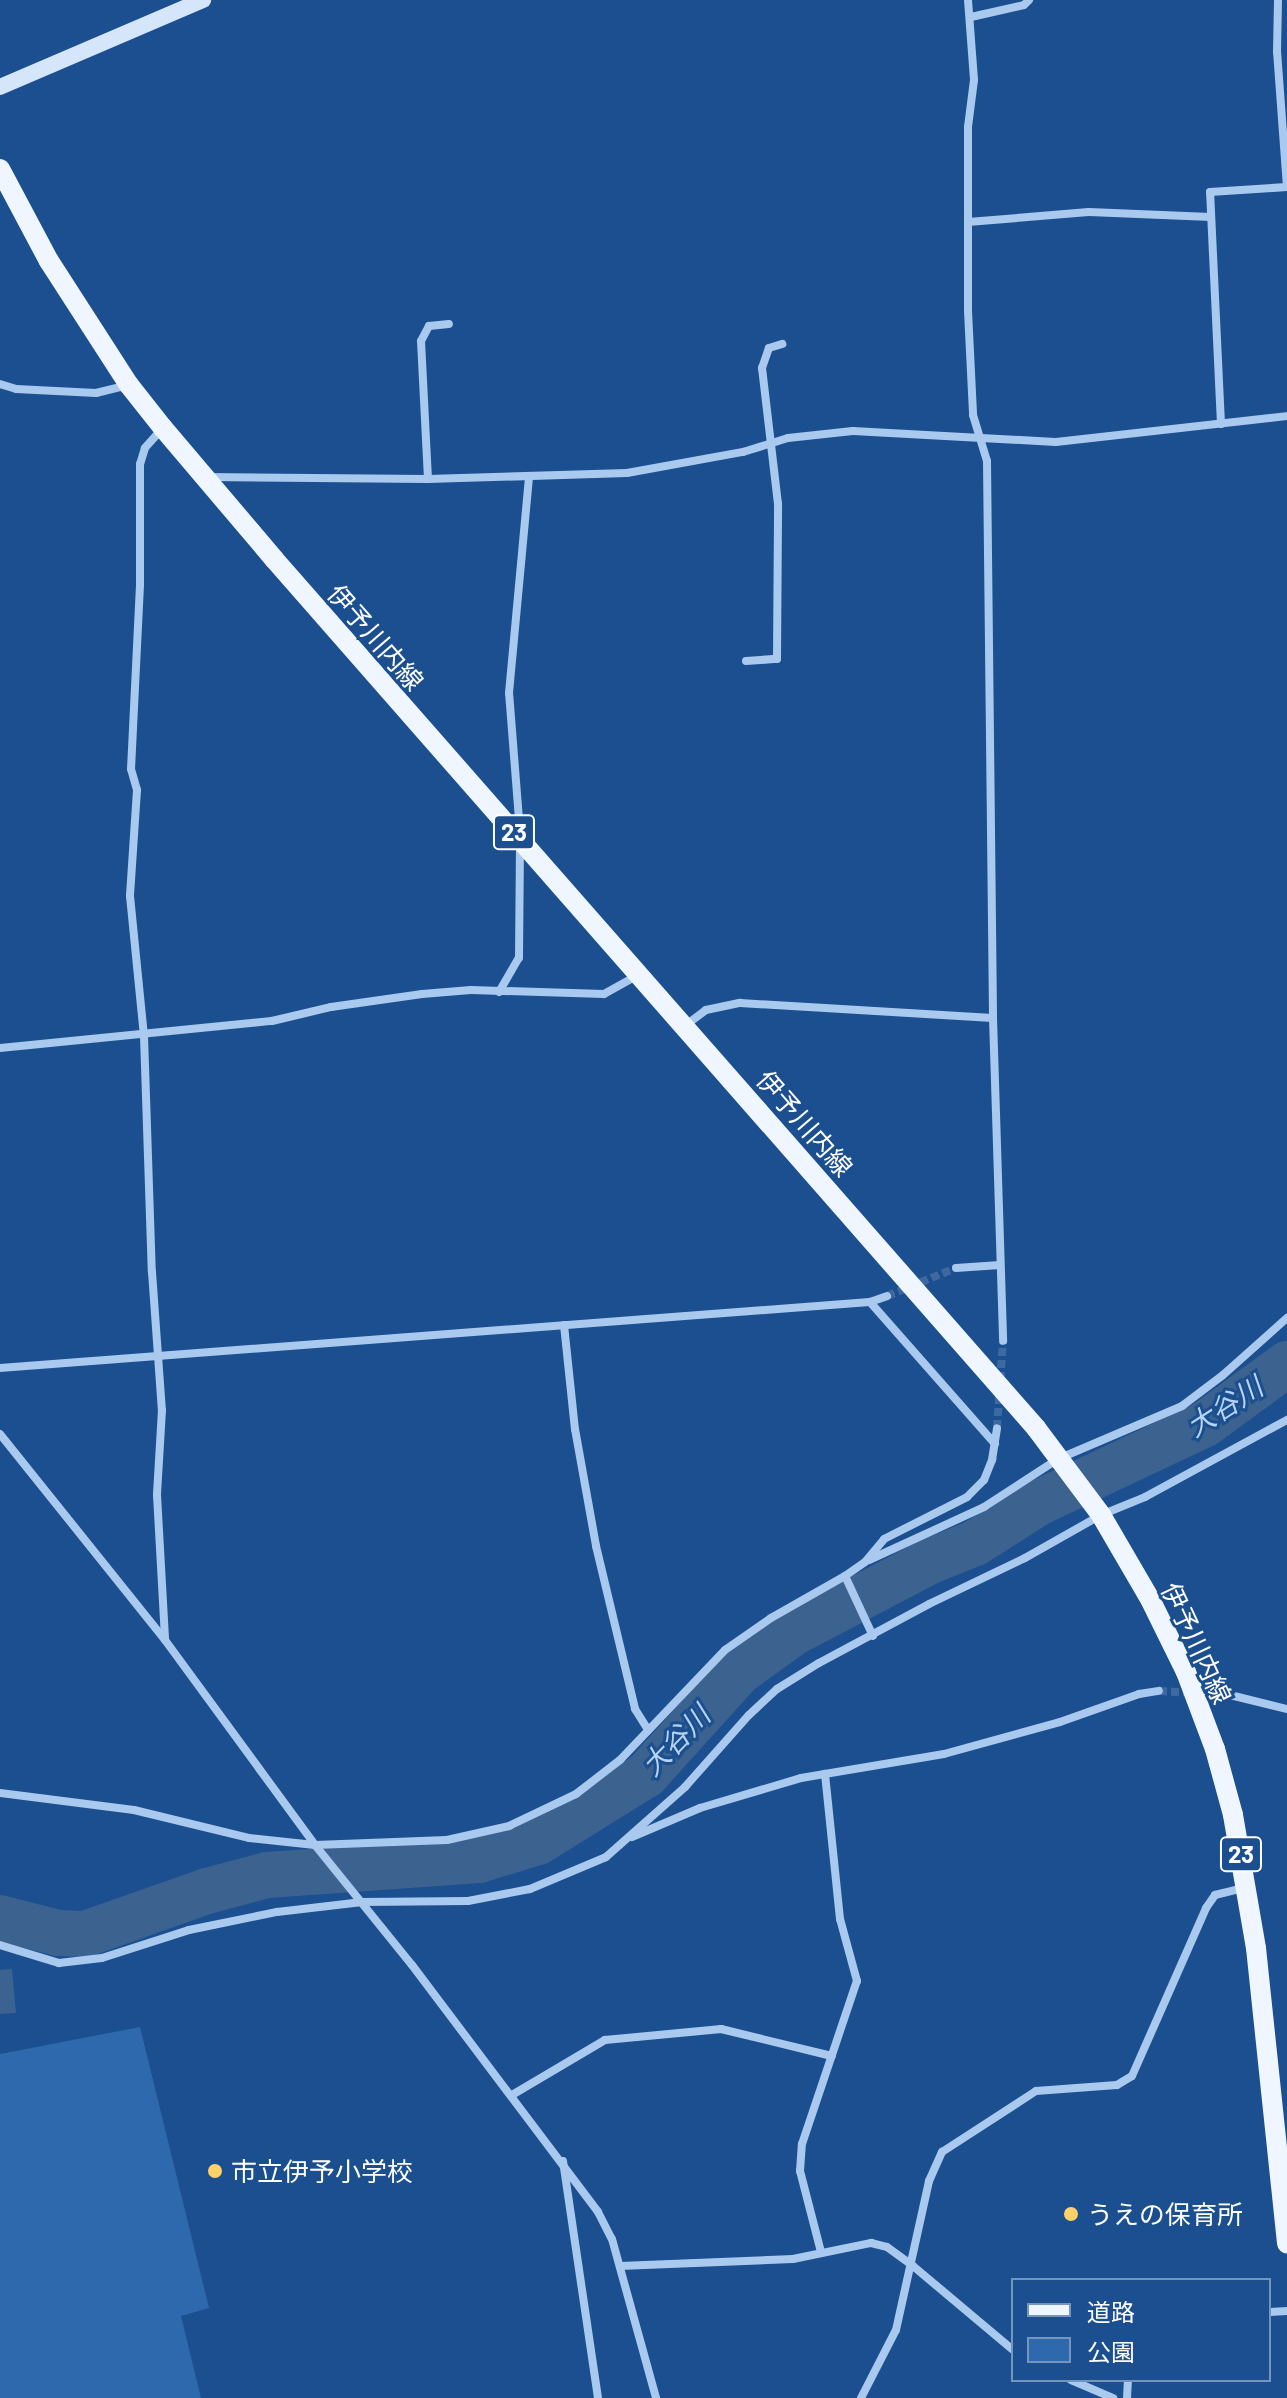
<!DOCTYPE html>
<html>
<head>
<meta charset="utf-8">
<style>
	body { margin:0 }
	#map { position:relative; width:1287px; height:2398px; overflow:hidden; background:#1b4f8f; font-family:Barlow,"Noto Sans JP",sans-serif }
	div>[style] { position:absolute }
	.green>* { inset:0; background:#2e69ad }
	.water>* { inset:0; background:#3c6290 }
	.river>* { height:46px; margin:-23px; padding:0 23px; transform-origin:23px; border-radius:23px; background:#3c6290 }
	.street-tunnel>* { height:8px; margin-top:-4px; transform-origin:0; background:repeating-linear-gradient(90deg,#3d69a0 0 8px,transparent 0 12px) }
	.street>* { height:8px; margin:-4px; padding:0 4px; transform-origin:4px; border-radius:4px; background:#a9c9ee }
	.secondary>* { height:16px; margin:-8px; padding:0 8px; transform-origin:8px; border-radius:8px; background:#d6e6fa }
	.primary>* { height:20px; margin:-10px; padding:0 10px; transform-origin:10px; border-radius:10px; background:#f0f6ff }
	.dots>* { width:22px; height:22px; translate:-50% -50%; box-sizing:border-box; border:4px solid #1b4f8f; border-radius:50% }
	span { translate:-50% -50%; white-space:nowrap; text-align:center; line-height:1.15; -webkit-text-stroke:6px #1b4f8f; paint-order:stroke }
	.shield-label span { padding:2px 6px; background:#1b4f8f; border:2px solid; border-radius:6px; -webkit-text-stroke-width:0 }
	.shield-label { font-size:24px; color:#fff; font-weight:700 }
	.street-label { font-size:26px; color:#fff }
	.poi-label { font-size:26px; color:#fff }
	.left { translate:0 -50%; text-align:left }
	.water-label { font-size:28px; color:#b5d3f5; font-style:italic }
	.legend { position:absolute; left:1011px; top:2278px; width:260px; height:104px; box-sizing:border-box; background:#1b4f8f; border:2px solid #7695bc; margin:0; padding:10px 14px; list-style:none; font-size:24px; color:#fff }
	.legend li { display:flex; align-items:center; gap:16px; height:40px }
	.legend b { width:40px; border:2px solid #7695bc }
</style>
</head>
<body>
<div id="map">
	<div class="green">
		<i style="clip-path:polygon(140px 2027px,209px 2308px,181px 2316px,201px 2398px,0 2398px,0 2054px)"></i>
	</div>
	<div class="water">
		<i style="clip-path:polygon(12px 1969px,16px 2013px,0 2014px,0 1970px)"></i>
	</div>
	<div class="river">
		<i style="left:0;top:1918px;width:60px;rotate:14.5deg"></i>
		<i style="left:58px;top:1933px;width:27px;rotate:2deg"></i>
		<i style="left:85px;top:1934px;width:129px;rotate:-19.4deg"></i>
		<i style="left:207px;top:1891px;width:62px;rotate:-14.9deg"></i>
		<i style="left:267px;top:1875px;width:213px;rotate:-4deg"></i>
		<i style="left:479px;top:1860px;width:62px;rotate:-17deg"></i>
		<i style="left:538px;top:1842px;width:127px;rotate:-31.8deg"></i>
		<i style="left:646px;top:1775px;width:139px;rotate:-47.9deg"></i>
		<i style="left:739px;top:1672px;width:67px;rotate:-35.8deg"></i>
		<i style="left:793px;top:1633px;width:153px;rotate:-27.7deg"></i>
		<i style="left:928px;top:1562px;width:51px;rotate:-22deg"></i>
		<i style="left:975px;top:1543px;width:75px;rotate:-32.4deg"></i>
		<i style="left:1038px;top:1503px;width:185px;rotate:-25.3deg"></i>
		<i style="left:1205px;top:1424px;width:102px;rotate:-36.2deg"></i>
	</div>
	<div class="street-tunnel">
		<i style="left:887px;top:1296px;width:74px;rotate:-22.1deg"></i>
		<i style="left:997px;top:1428px;width:87px;rotate:-86.1deg"></i>
		<i style="left:1159px;top:1691px;width:71px;rotate:3.2deg"></i>
	</div>
	<div class="street">
		<i style="left:968px;top:0;width:80px;rotate:85.7deg"></i>
		<i style="left:974px;top:80px;width:47px;rotate:97.3deg"></i>
		<i style="left:968px;top:127px;width:184px;rotate:90deg"></i>
		<i style="left:968px;top:311px;width:104px;rotate:87.2deg"></i>
		<i style="left:973px;top:415px;width:48px;rotate:73.1deg"></i>
		<i style="left:987px;top:461px;width:557px;rotate:89.38deg"></i>
		<i style="left:993px;top:1018px;width:323px;rotate:88.2deg"></i>
		<i style="left:971px;top:17px;width:54px;rotate:-12.8deg"></i>
		<i style="left:1024px;top:5px;width:7px;rotate:-45deg"></i>
		<i style="left:968px;top:222px;width:121px;rotate:-4.7deg"></i>
		<i style="left:1089px;top:212px;width:122px;rotate:2.3deg"></i>
		<i style="left:0;top:384px;width:17px;rotate:17deg"></i>
		<i style="left:16px;top:389px;width:80px;rotate:2.9deg"></i>
		<i style="left:96px;top:393px;width:34px;rotate:-14deg"></i>
		<i style="left:1221px;top:424px;width:232px;rotate:-92.7deg"></i>
		<i style="left:1210px;top:192px;width:77px;rotate:-3.7deg"></i>
		<i style="left:1287px;top:187px;width:135px;rotate:-94.2deg"></i>
		<i style="left:1277px;top:52px;width:52px;rotate:-88.9deg"></i>
		<i style="left:161px;top:430px;width:24px;rotate:132deg"></i>
		<i style="left:145px;top:448px;width:17px;rotate:107deg"></i>
		<i style="left:140px;top:464px;width:121px;rotate:90deg"></i>
		<i style="left:140px;top:585px;width:184px;rotate:92.8deg"></i>
		<i style="left:131px;top:769px;width:22px;rotate:74deg"></i>
		<i style="left:137px;top:790px;width:106px;rotate:93.8deg"></i>
		<i style="left:130px;top:896px;width:141px;rotate:84.3deg"></i>
		<i style="left:144px;top:1036px;width:236px;rotate:88.1deg"></i>
		<i style="left:152px;top:1272px;width:138px;rotate:85.9deg"></i>
		<i style="left:162px;top:1410px;width:85px;rotate:93.4deg"></i>
		<i style="left:157px;top:1495px;width:145px;rotate:86.8deg"></i>
		<i style="left:206px;top:477px;width:222px;rotate:0.5deg"></i>
		<i style="left:428px;top:479px;width:199px;rotate:-1.7deg"></i>
		<i style="left:627px;top:473px;width:118px;rotate:-10.3deg"></i>
		<i style="left:743px;top:452px;width:47px;rotate:-17.3deg"></i>
		<i style="left:788px;top:438px;width:65px;rotate:-6.1deg"></i>
		<i style="left:853px;top:431px;width:203px;rotate:3.1deg"></i>
		<i style="left:1056px;top:442px;width:232px;rotate:-6.4deg"></i>
		<i style="left:428px;top:479px;width:138px;rotate:-92.9deg"></i>
		<i style="left:421px;top:341px;width:17px;rotate:-62deg"></i>
		<i style="left:429px;top:326px;width:20px;rotate:-6deg"></i>
		<i style="left:746px;top:661px;width:31px;rotate:-4deg"></i>
		<i style="left:777px;top:659px;width:155px;rotate:-89.6deg"></i>
		<i style="left:778px;top:504px;width:137px;rotate:-96.7deg"></i>
		<i style="left:762px;top:368px;width:21px;rotate:-71deg"></i>
		<i style="left:769px;top:348px;width:14px;rotate:-17deg"></i>
		<i style="left:520px;top:832px;width:139px;rotate:-94.5deg"></i>
		<i style="left:509px;top:693px;width:216px;rotate:-84.7deg"></i>
		<i style="left:499px;top:992px;width:39px;rotate:-60deg"></i>
		<i style="left:519px;top:958px;width:113px;rotate:-89.5deg"></i>
		<i style="left:686px;top:1025px;width:25px;rotate:-37deg"></i>
		<i style="left:706px;top:1010px;width:35px;rotate:-12deg"></i>
		<i style="left:740px;top:1003px;width:253px;rotate:3.4deg"></i>
		<i style="left:0;top:1048px;width:273px;rotate:-5.7deg"></i>
		<i style="left:272px;top:1021px;width:61px;rotate:-13.3deg"></i>
		<i style="left:331px;top:1007px;width:92px;rotate:-8.1deg"></i>
		<i style="left:422px;top:994px;width:49px;rotate:-4.7deg"></i>
		<i style="left:471px;top:990px;width:133px;rotate:1.7deg"></i>
		<i style="left:604px;top:994px;width:39px;rotate:-29deg"></i>
		<i style="left:956px;top:1268px;width:44px;rotate:-3.9deg"></i>
		<i style="left:870px;top:1302px;width:189px;rotate:48.6deg"></i>
		<i style="left:564px;top:1325px;width:105px;rotate:84deg"></i>
		<i style="left:575px;top:1429px;width:119px;rotate:79.8deg"></i>
		<i style="left:596px;top:1546px;width:168px;rotate:76.5deg"></i>
		<i style="left:635px;top:1709px;width:25px;rotate:58deg"></i>
		<i style="left:0;top:1368px;width:872px;rotate:-4.34deg"></i>
		<i style="left:870px;top:1302px;width:18px;rotate:-19deg"></i>
		<i style="left:0;top:1434px;width:264px;rotate:51.3deg"></i>
		<i style="left:165px;top:1640px;width:254px;rotate:53.8deg"></i>
		<i style="left:315px;top:1845px;width:154px;rotate:51.1deg"></i>
		<i style="left:412px;top:1965px;width:309px;rotate:53deg"></i>
		<i style="left:598px;top:2212px;width:30px;rotate:63deg"></i>
		<i style="left:612px;top:2239px;width:165px;rotate:74.5deg"></i>
		<i style="left:869px;top:1560px;width:127px;rotate:-24.7deg"></i>
		<i style="left:984px;top:1507px;width:88px;rotate:-33deg"></i>
		<i style="left:1058px;top:1459px;width:135px;rotate:-23.1deg"></i>
		<i style="left:1182px;top:1406px;width:51px;rotate:-37.1deg"></i>
		<i style="left:1223px;top:1375px;width:86px;rotate:-41.7deg"></i>
		<i style="left:845px;top:1576px;width:66px;rotate:65deg"></i>
		<i style="left:1230px;top:1695px;width:59px;rotate:13.8deg"></i>
		<i style="left:0;top:1793px;width:135px;rotate:7.2deg"></i>
		<i style="left:134px;top:1810px;width:118px;rotate:13.7deg"></i>
		<i style="left:249px;top:1838px;width:66px;rotate:6.1deg"></i>
		<i style="left:315px;top:1845px;width:132px;rotate:-2.2deg"></i>
		<i style="left:447px;top:1840px;width:64px;rotate:-12.7deg"></i>
		<i style="left:509px;top:1826px;width:74px;rotate:-25.5deg"></i>
		<i style="left:576px;top:1794px;width:56px;rotate:-37.7deg"></i>
		<i style="left:620px;top:1760px;width:152px;rotate:-46.3deg"></i>
		<i style="left:725px;top:1650px;width:56px;rotate:-34.8deg"></i>
		<i style="left:771px;top:1618px;width:85px;rotate:-29.6deg"></i>
		<i style="left:845px;top:1576px;width:24px;rotate:-35deg"></i>
		<i style="left:865px;top:1562px;width:30px;rotate:-50deg"></i>
		<i style="left:884px;top:1539px;width:93px;rotate:-26.8deg"></i>
		<i style="left:967px;top:1497px;width:24px;rotate:-45deg"></i>
		<i style="left:984px;top:1480px;width:22px;rotate:-68deg"></i>
		<i style="left:992px;top:1460px;width:32px;rotate:-81deg"></i>
		<i style="left:632px;top:1837px;width:74px;rotate:-23.1deg"></i>
		<i style="left:700px;top:1808px;width:105px;rotate:-16.5deg"></i>
		<i style="left:801px;top:1778px;width:145px;rotate:-9.5deg"></i>
		<i style="left:944px;top:1754px;width:120px;rotate:-15.4deg"></i>
		<i style="left:1060px;top:1722px;width:84px;rotate:-19.5deg"></i>
		<i style="left:1139px;top:1694px;width:20px;rotate:-9deg"></i>
		<i style="left:0;top:1945px;width:62px;rotate:17deg"></i>
		<i style="left:59px;top:1963px;width:43px;rotate:-6.6deg"></i>
		<i style="left:102px;top:1958px;width:91px;rotate:-17.8deg"></i>
		<i style="left:189px;top:1930px;width:90px;rotate:-11.6deg"></i>
		<i style="left:277px;top:1912px;width:86px;rotate:-6.7deg"></i>
		<i style="left:362px;top:1902px;width:106px;rotate:-0.5deg"></i>
		<i style="left:468px;top:1901px;width:63px;rotate:-11deg"></i>
		<i style="left:530px;top:1889px;width:82px;rotate:-22.8deg"></i>
		<i style="left:606px;top:1857px;width:106px;rotate:-41.5deg"></i>
		<i style="left:685px;top:1787px;width:96px;rotate:-48.4deg"></i>
		<i style="left:749px;top:1715px;width:38px;rotate:-43deg"></i>
		<i style="left:777px;top:1689px;width:49px;rotate:-31.8deg"></i>
		<i style="left:819px;top:1663px;width:125px;rotate:-28.2deg"></i>
		<i style="left:929px;top:1604px;width:106px;rotate:-25.6deg"></i>
		<i style="left:1025px;top:1558px;width:87px;rotate:-29.5deg"></i>
		<i style="left:1101px;top:1515px;width:48px;rotate:-22.2deg"></i>
		<i style="left:1145px;top:1497px;width:162px;rotate:-28.5deg"></i>
		<i style="left:512px;top:2095px;width:108px;rotate:-30.6deg"></i>
		<i style="left:605px;top:2040px;width:117px;rotate:-5.4deg"></i>
		<i style="left:721px;top:2029px;width:114px;rotate:13.7deg"></i>
		<i style="left:563px;top:2161px;width:240px;rotate:81.6deg"></i>
		<i style="left:821px;top:2252px;width:84px;rotate:-104.5deg"></i>
		<i style="left:800px;top:2171px;width:27px;rotate:-86deg"></i>
		<i style="left:802px;top:2144px;width:172px;rotate:-71.4deg"></i>
		<i style="left:857px;top:1981px;width:64px;rotate:-105.3deg"></i>
		<i style="left:840px;top:1919px;width:146px;rotate:-95.9deg"></i>
		<i style="left:620px;top:2266px;width:173px;rotate:-2.3deg"></i>
		<i style="left:793px;top:2259px;width:80px;rotate:-11.6deg"></i>
		<i style="left:871px;top:2243px;width:16px;rotate:14deg"></i>
		<i style="left:887px;top:2247px;width:32px;rotate:36deg"></i>
		<i style="left:913px;top:2266px;width:131px;rotate:40deg"></i>
		<i style="left:1269px;top:2312px;width:18px;rotate:-3deg"></i>
		<i style="left:1071px;top:2380px;width:46px;rotate:23.2deg"></i>
		<i style="left:861px;top:2398px;width:76px;rotate:-62.8deg"></i>
		<i style="left:896px;top:2330px;width:153px;rotate:-77.5deg"></i>
		<i style="left:929px;top:2181px;width:32px;rotate:-66deg"></i>
		<i style="left:942px;top:2152px;width:112px;rotate:-33deg"></i>
		<i style="left:1036px;top:2091px;width:81px;rotate:-4.2deg"></i>
		<i style="left:1117px;top:2085px;width:17px;rotate:-31deg"></i>
		<i style="left:1132px;top:2076px;width:184px;rotate:-66.2deg"></i>
		<i style="left:1206px;top:1908px;width:16px;rotate:-55deg"></i>
		<i style="left:1215px;top:1895px;width:32px;rotate:-14deg"></i>
		<i style="left:1127px;top:2398px;width:18px;rotate:-87deg"></i>
	</div>
	<div class="secondary">
		<i style="left:0;top:87px;width:221px;rotate:-23.2deg"></i>
	</div>
	<div class="primary">
		<i style="left:0;top:169px;width:104px;rotate:62deg"></i>
		<i style="left:49px;top:261px;width:148px;rotate:57.2deg"></i>
		<i style="left:129px;top:385px;width:55px;rotate:51.7deg"></i>
		<i style="left:163px;top:428px;width:172px;rotate:49.7deg"></i>
		<i style="left:274px;top:559px;width:1156px;rotate:48.75deg"></i>
		<i style="left:1036px;top:1428px;width:109px;rotate:53.2deg"></i>
		<i style="left:1101px;top:1515px;width:99px;rotate:59.8deg"></i>
		<i style="left:1151px;top:1601px;width:79px;rotate:63.8deg"></i>
		<i style="left:1186px;top:1672px;width:82px;rotate:69.4deg"></i>
		<i style="left:1215px;top:1749px;width:68px;rotate:74.7deg"></i>
		<i style="left:1233px;top:1815px;width:135px;rotate:80.2deg"></i>
		<i style="left:1256px;top:1948px;width:297px;rotate:84deg"></i>
	</div>
	<div class="dots">
		<i style="left:215px;top:2171px;background:#ffd166"></i>
		<i style="left:1071px;top:2214px;background:#ffd166"></i>
	</div>
	<div class="shield-label">
		<span style="left:514px;top:832px">23</span>
		<span style="left:1241px;top:1854px">23</span>
	</div>
	<div class="street-label">
		<span style="left:376px;top:637px;rotate:49deg">伊予川内線</span>
		<span style="left:805px;top:1123px;rotate:49deg">伊予川内線</span>
		<span style="left:1197px;top:1643px;rotate:65deg">伊予川内線</span>
	</div>
	<div class="poi-label">
		<span class="left" style="left:231px;top:2171px">市立伊予小学校</span>
		<span class="left" style="left:1087px;top:2214px">うえの保育所</span>
	</div>
	<div class="water-label">
		<span style="left:1224px;top:1406px;rotate:-33deg">大谷川</span>
		<span style="left:675px;top:1740px;rotate:-46deg">大谷川</span>
	</div>
	<ul class="legend">
	<li><b style="height:10px;background:#f0f6ff"></b>道路</li>
	<li><b style="height:22px;background:#2e69ad"></b>公園</li>
	</ul>
</div>
</body>
</html>
